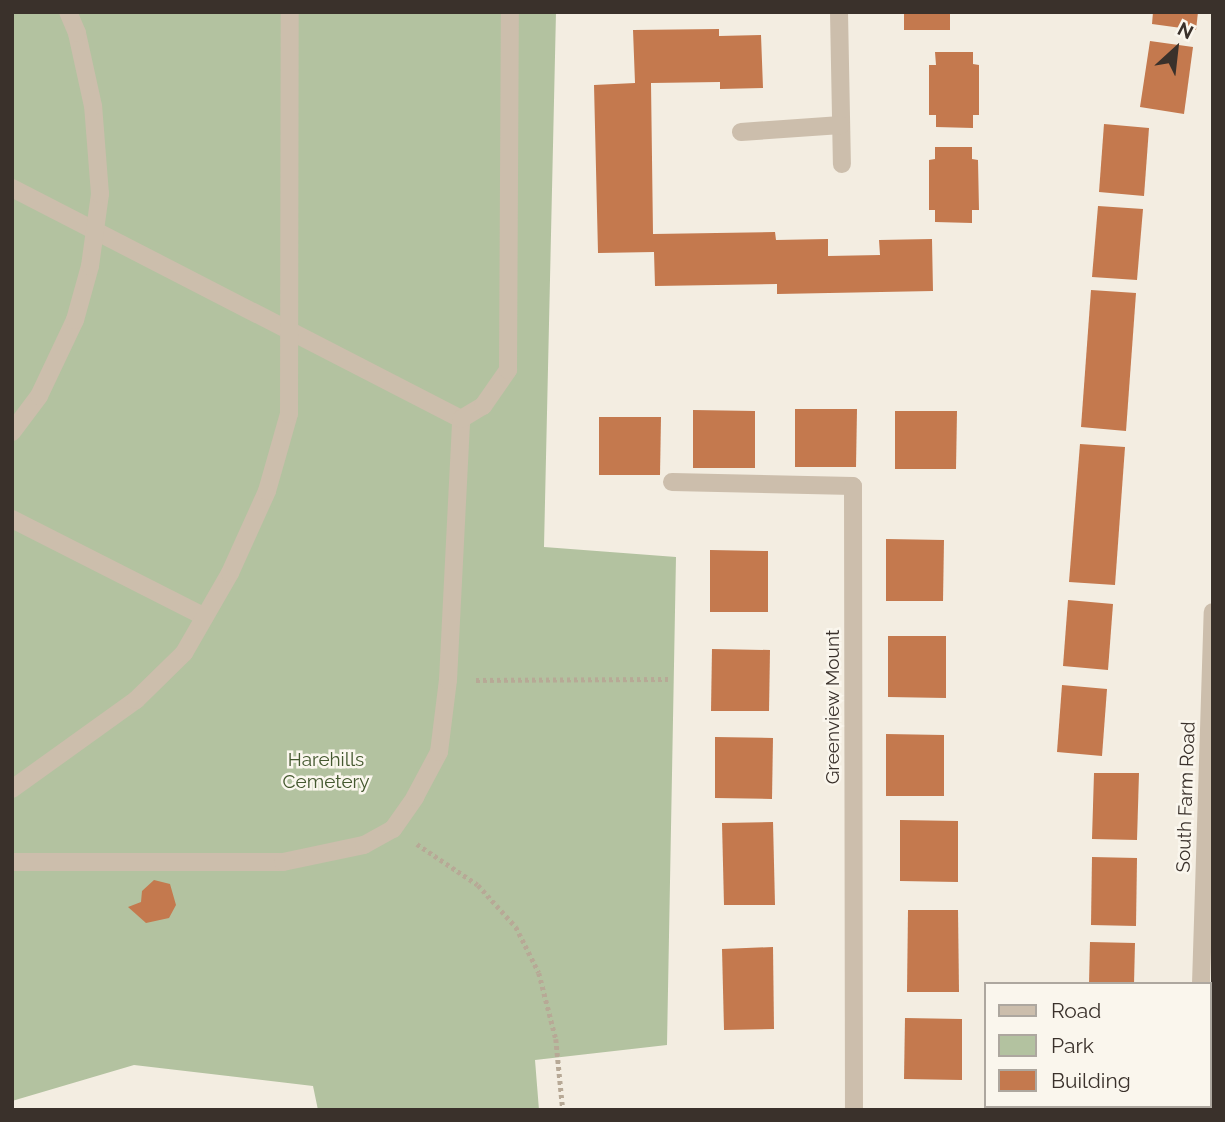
<!DOCTYPE html>
<html>
<head>
<meta charset="utf-8">
<style>
	body { margin:0 }
	#map { position:relative; width:1225px; height:1122px; overflow:hidden; background:#f3ede1; font-family:Raleway,sans-serif }
	div>[style] { position:absolute }
	.green>* { inset:0; background:#b3c2a0 }
	.building>* { inset:0; background:#c4794e }
	.path>* { height:4.5px; margin-top:-2.25px; transform-origin:0; background:repeating-linear-gradient(90deg,#b7a996 0 3.5px,transparent 0 7px) }
	.minor>* { height:18px; margin:-9px; padding:0 9px; transform-origin:9px; border-radius:9px; background:#ccbeac }
	span { translate:-50% -50%; white-space:nowrap; text-align:center; line-height:1.15; -webkit-text-stroke:5px #faf6ed; paint-order:stroke }
	.street-label { font-size:19px; color:#3a312b }
	.park-label { font-size:19px; color:#44582f }
	.frame { position:absolute; inset:0; border:14px solid #3a312b; pointer-events:none }
	.legend { position:absolute; left:984px; top:982px; width:228px; height:126px; box-sizing:border-box; background:#faf6ed; border:2px solid #ada79f; margin:0; padding:9px 12px; list-style:none; font-size:21px; color:#3a312b }
	.legend li { display:flex; align-items:center; gap:14px; height:35px }
	.legend b { width:35px; border:2px solid #ada79f }
	.north { position:absolute; left:1141px; top:14px; width:70px; height:70px; -webkit-text-stroke:5px #faf6ed; paint-order:stroke; rotate:27deg; font-size:19px; font-weight:700; line-height:28px; text-align:center; color:#3a312b }
	.north::after { content:''; display:block; margin:auto; width:24px; height:32px; background:#3a312b; clip-path:polygon(50% 0,100% 100%,50% 72%,0 100%) }
</style>
</head>
<body>
<div id="map">
	<div class="green">
		<i style="clip-path:polygon(12px 12px,556px 12px,544px 547px,676px 557px,667px 1045px,535px 1060px,539px 1110px,318px 1110px,313px 1086px,134px 1065px,12px 1101px)"></i>
	</div>
	<div class="building">
		<i style="clip-path:polygon(904px 12px,950px 12px,950px 30px,904px 30px)"></i>
		<i style="clip-path:polygon(1153px 12px,1198px 12px,1196px 30px,1152px 24px)"></i>
		<i style="clip-path:polygon(719px 29px,719px 36px,761px 35px,763px 88px,720px 89px,720px 82px,651px 83px,653px 234px,775px 232px,776px 240px,828px 239px,828px 256px,880px 255px,879px 240px,932px 239px,933px 291px,777px 294px,777px 284px,655px 286px,654px 252px,598px 253px,594px 85px,635px 83px,633px 30px)"></i>
		<i style="clip-path:polygon(1150px 41px,1193px 47px,1184px 114px,1140px 107px)"></i>
		<i style="clip-path:polygon(935px 52px,973px 52px,973px 64px,979px 65px,979px 115px,973px 115px,973px 128px,936px 127px,936px 115px,929px 115px,929px 65px,936px 65px)"></i>
		<i style="clip-path:polygon(1104px 124px,1149px 128px,1144px 196px,1099px 192px)"></i>
		<i style="clip-path:polygon(935px 147px,972px 147px,972px 159px,978px 160px,979px 210px,972px 210px,972px 223px,935px 222px,935px 210px,929px 210px,929px 160px,935px 159px)"></i>
		<i style="clip-path:polygon(1098px 206px,1143px 209px,1137px 280px,1092px 277px)"></i>
		<i style="clip-path:polygon(1091px 290px,1136px 293px,1126px 431px,1081px 427px)"></i>
		<i style="clip-path:polygon(795px 409px,857px 409px,856px 467px,795px 467px)"></i>
		<i style="clip-path:polygon(693px 410px,755px 411px,755px 468px,693px 468px)"></i>
		<i style="clip-path:polygon(895px 411px,957px 411px,956px 469px,895px 469px)"></i>
		<i style="clip-path:polygon(599px 417px,661px 417px,660px 475px,599px 475px)"></i>
		<i style="clip-path:polygon(1080px 444px,1125px 447px,1115px 585px,1069px 582px)"></i>
		<i style="clip-path:polygon(886px 539px,944px 540px,943px 601px,886px 601px)"></i>
		<i style="clip-path:polygon(710px 550px,768px 551px,768px 612px,710px 612px)"></i>
		<i style="clip-path:polygon(1068px 600px,1113px 604px,1108px 670px,1063px 666px)"></i>
		<i style="clip-path:polygon(888px 636px,946px 636px,946px 698px,888px 697px)"></i>
		<i style="clip-path:polygon(712px 649px,770px 650px,769px 711px,711px 711px)"></i>
		<i style="clip-path:polygon(1062px 685px,1107px 689px,1102px 756px,1057px 752px)"></i>
		<i style="clip-path:polygon(886px 734px,944px 735px,944px 796px,886px 796px)"></i>
		<i style="clip-path:polygon(715px 737px,773px 738px,772px 799px,715px 798px)"></i>
		<i style="clip-path:polygon(1094px 773px,1139px 773px,1137px 840px,1092px 839px)"></i>
		<i style="clip-path:polygon(900px 820px,958px 821px,958px 882px,900px 881px)"></i>
		<i style="clip-path:polygon(773px 822px,775px 905px,724px 905px,722px 823px)"></i>
		<i style="clip-path:polygon(1092px 857px,1137px 858px,1136px 926px,1091px 925px)"></i>
		<i style="clip-path:polygon(154px 880px,170px 884px,176px 905px,169px 918px,146px 923px,128px 907px,141px 902px,142px 891px)"></i>
		<i style="clip-path:polygon(908px 910px,958px 910px,959px 992px,907px 992px)"></i>
		<i style="clip-path:polygon(1090px 942px,1135px 943px,1134px 984px,1089px 984px)"></i>
		<i style="clip-path:polygon(773px 947px,774px 1029px,724px 1030px,722px 949px)"></i>
		<i style="clip-path:polygon(905px 1018px,962px 1019px,962px 1080px,904px 1079px)"></i>
	</div>
	<div class="path">
		<i style="left:476px;top:680px;width:192px;rotate:-0.3deg"></i>
		<i style="left:417px;top:844px;width:73px;rotate:33.9deg"></i>
		<i style="left:478px;top:885px;width:57px;rotate:47.9deg"></i>
		<i style="left:516px;top:927px;width:51px;rotate:63.4deg"></i>
		<i style="left:539px;top:973px;width:68px;rotate:75.6deg"></i>
		<i style="left:556px;top:1039px;width:71px;rotate:84.4deg"></i>
	</div>
	<div class="minor">
		<i style="left:839px;top:12px;width:152px;rotate:88.9deg"></i>
		<i style="left:741px;top:132px;width:100px;rotate:-4deg"></i>
		<i style="left:12px;top:188px;width:505px;rotate:27.22deg"></i>
		<i style="left:12px;top:432px;width:45px;rotate:-53.1deg"></i>
		<i style="left:39px;top:396px;width:84px;rotate:-64.7deg"></i>
		<i style="left:75px;top:320px;width:56px;rotate:-74.5deg"></i>
		<i style="left:90px;top:266px;width:73px;rotate:-82.1deg"></i>
		<i style="left:100px;top:194px;width:88px;rotate:-94.5deg"></i>
		<i style="left:93px;top:106px;width:75px;rotate:-102.4deg"></i>
		<i style="left:77px;top:33px;width:23px;rotate:-113deg"></i>
		<i style="left:672px;top:482px;width:181px;rotate:1.3deg"></i>
		<i style="left:853px;top:486px;width:624px;rotate:89.91deg"></i>
		<i style="left:12px;top:519px;width:216px;rotate:26.9deg"></i>
		<i style="left:12px;top:789px;width:153px;rotate:-35.7deg"></i>
		<i style="left:136px;top:700px;width:67px;rotate:-44.4deg"></i>
		<i style="left:184px;top:653px;width:92px;rotate:-60.1deg"></i>
		<i style="left:230px;top:573px;width:90px;rotate:-65.7deg"></i>
		<i style="left:267px;top:491px;width:80px;rotate:-74.1deg"></i>
		<i style="left:289px;top:414px;width:402px;rotate:-89.9deg"></i>
		<i style="left:12px;top:862px;width:271px"></i>
		<i style="left:283px;top:862px;width:83px;rotate:-11.9deg"></i>
		<i style="left:364px;top:845px;width:33px;rotate:-29deg"></i>
		<i style="left:393px;top:829px;width:39px;rotate:-55deg"></i>
		<i style="left:415px;top:797px;width:51px;rotate:-61.9deg"></i>
		<i style="left:439px;top:752px;width:73px;rotate:-82.9deg"></i>
		<i style="left:448px;top:680px;width:261px;rotate:-87.1deg"></i>
		<i style="left:461px;top:419px;width:26px;rotate:-31deg"></i>
		<i style="left:483px;top:406px;width:44px;rotate:-55.2deg"></i>
		<i style="left:508px;top:370px;width:358px;rotate:-89.7deg"></i>
		<i style="left:1201px;top:984px;width:372px;rotate:-88.2deg"></i>
		<i style="left:1198px;top:1110px;width:4px;rotate:-90deg"></i>
	</div>
	<div class="street-label">
		<span style="left:833px;top:707px;rotate:-90deg">Greenview Mount</span>
		<span style="left:1186px;top:797px;rotate:-88deg">South Farm Road</span>
	</div>
	<div class="park-label">
		<span style="left:326px;top:771px">Harehills<br>Cemetery</span>
	</div>
	<div class="frame"></div>
	<ul class="legend">
	<li><b style="height:9px;background:#ccbeac"></b>Road</li>
	<li><b style="height:19px;background:#b3c2a0"></b>Park</li>
	<li><b style="height:19px;background:#c4794e"></b>Building</li>
	</ul>
	<div class="north">N</div>
</div>
</body>
</html>
